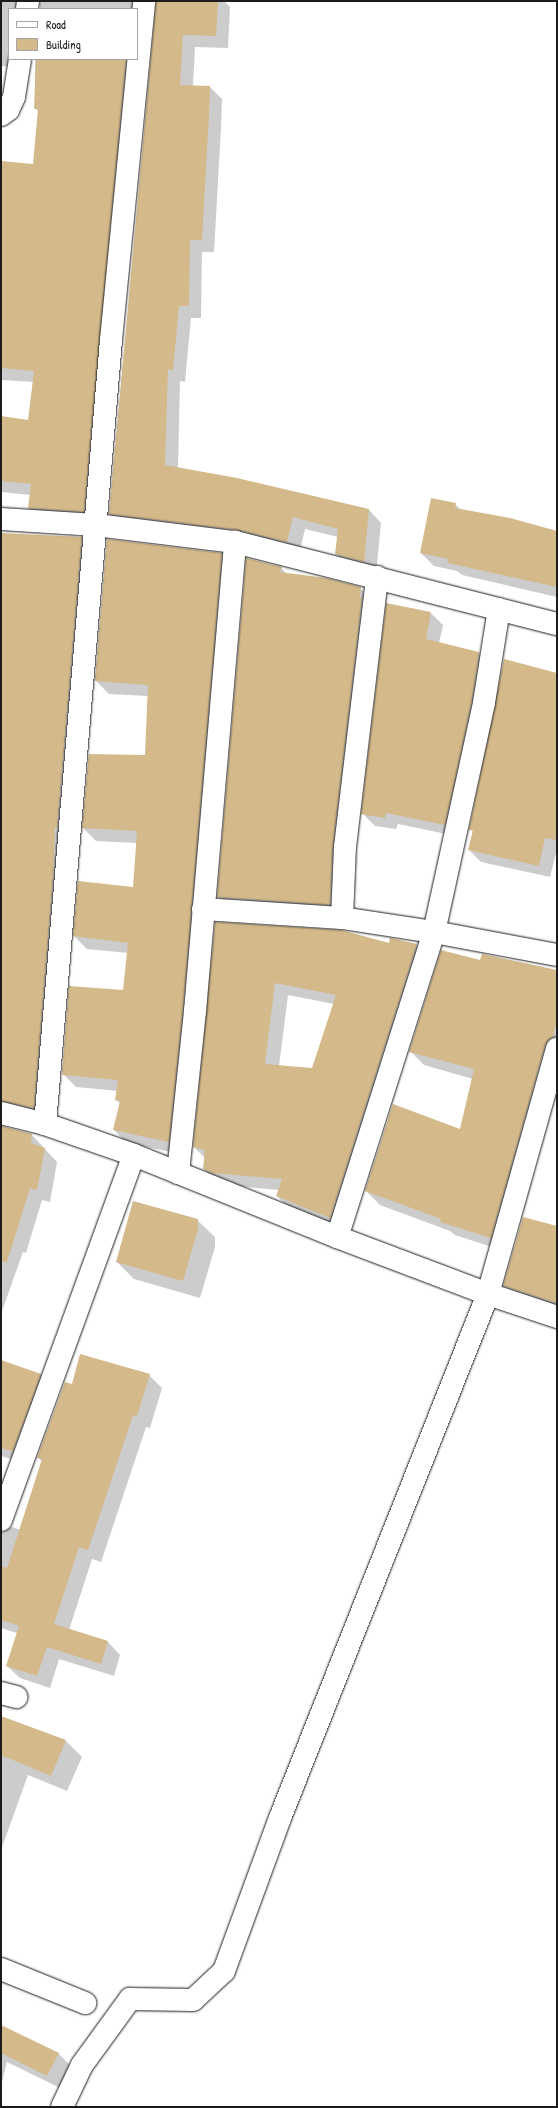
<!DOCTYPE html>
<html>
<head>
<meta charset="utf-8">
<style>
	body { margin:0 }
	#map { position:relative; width:558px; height:2108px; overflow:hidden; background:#fff; font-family:"Patrick Hand",sans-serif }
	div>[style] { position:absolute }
	.shadow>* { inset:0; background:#0003 }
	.building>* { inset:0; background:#d4b98a }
	.roads { filter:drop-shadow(0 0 1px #1c1c1c) drop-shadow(0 0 1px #1c1c1c) }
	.minor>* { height:22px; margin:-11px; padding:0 11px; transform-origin:11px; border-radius:11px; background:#fff }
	span { translate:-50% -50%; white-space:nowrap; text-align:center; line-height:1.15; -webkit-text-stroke:3.5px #fff; paint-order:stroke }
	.frame { position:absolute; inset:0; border:2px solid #1c1c1c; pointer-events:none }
	.legend { position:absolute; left:8px; top:8px; width:130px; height:52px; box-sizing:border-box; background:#fff; border:1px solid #a4a4a4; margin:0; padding:5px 7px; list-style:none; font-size:12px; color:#1c1c1c }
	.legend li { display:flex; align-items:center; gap:8px; height:20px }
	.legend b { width:20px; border:1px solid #a4a4a4 }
</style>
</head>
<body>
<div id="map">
	<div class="shadow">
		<i style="clip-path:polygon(1px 1px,148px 1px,96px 524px,42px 521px,29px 508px,31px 495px,1px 492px,1px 417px,29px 421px,34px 382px,1px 380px,1px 162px,34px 166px,39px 112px,35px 108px,35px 59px,137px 59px,137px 9px,40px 9px,40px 2px,36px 2px,31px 9px,9px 9px,9px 59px,35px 59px,28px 60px,21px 67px,1px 66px)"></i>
		<i style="clip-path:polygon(157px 1px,224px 1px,230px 7px,228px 48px,195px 47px,193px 86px,210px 87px,222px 99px,221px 128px,214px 252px,202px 252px,201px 318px,191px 318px,185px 382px,180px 381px,178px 469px,369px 510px,381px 523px,376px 574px,348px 567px,336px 554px,338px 537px,305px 529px,299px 554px,122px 526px,110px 514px)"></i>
		<i style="clip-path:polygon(455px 504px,462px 511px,557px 532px,557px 597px,462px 575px,457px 571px,434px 566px,421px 553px)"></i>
		<i style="clip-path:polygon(1px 534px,81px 538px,94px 550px,46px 1120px,1px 1123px,2px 1126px,32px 1135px,57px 1162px,50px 1202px,42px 1200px,26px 1253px,23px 1252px,1px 1314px)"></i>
		<i style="clip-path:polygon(221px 554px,234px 567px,181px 1154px,127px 1143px,114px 1130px,120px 1103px,116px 1100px,118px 1091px,76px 1087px,63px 1074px,124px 991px,128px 953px,87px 949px,74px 936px,134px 888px,137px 843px,96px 841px,83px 828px,90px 755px,146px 756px,148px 696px,109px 694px,96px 681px)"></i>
		<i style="clip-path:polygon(247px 559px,281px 568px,287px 574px,360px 588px,373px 601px,342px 917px,231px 910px,218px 897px)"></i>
		<i style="clip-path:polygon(431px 613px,443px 625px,439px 643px,479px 653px,491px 665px,456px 836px,398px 824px,396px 829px,375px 826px,363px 814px)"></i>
		<i style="clip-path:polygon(557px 675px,557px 849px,550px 877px,481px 862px,469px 850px,473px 832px,470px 829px)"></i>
		<i style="clip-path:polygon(evenodd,216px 923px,390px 944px,417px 945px,429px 957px,343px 1229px,289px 1208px,277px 1196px,279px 1190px,226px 1185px,217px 1182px,204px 1169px,205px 1158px,194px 1147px,216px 923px,288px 995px,334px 1004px,313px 1069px,279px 1066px,288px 995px)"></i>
		<i style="clip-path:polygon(481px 961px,557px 971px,557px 1064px,504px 1251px,455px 1235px,450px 1231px,380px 1205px,366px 1191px,460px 1130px,473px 1079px,424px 1065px,410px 1051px)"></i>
		<i style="clip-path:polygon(197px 1220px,215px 1237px,215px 1247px,200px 1298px,134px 1279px,117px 1262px)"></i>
		<i style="clip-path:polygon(557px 1227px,557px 1311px,518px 1299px,504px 1286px)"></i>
		<i style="clip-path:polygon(1px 1361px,40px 1374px,53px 1387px,26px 1463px,1px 1456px)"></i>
		<i style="clip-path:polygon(149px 1375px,162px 1388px,150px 1428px,146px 1427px,101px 1562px,92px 1559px,69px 1630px,108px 1642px,120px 1655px,114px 1676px,59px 1659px,50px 1688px,20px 1678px,7px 1666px,17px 1633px,1px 1628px,1px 1533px,12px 1527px,21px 1530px,42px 1462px,38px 1457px,72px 1385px)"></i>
		<i style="clip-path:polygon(1px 1717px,66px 1741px,82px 1757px,67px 1791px,28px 1775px,1px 1850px)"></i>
		<i style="clip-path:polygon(1px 2026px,58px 2053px,71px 2066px,60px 2088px,7px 2062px,1px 2086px)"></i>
	</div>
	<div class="building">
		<i style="clip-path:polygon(156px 1px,218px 1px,216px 36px,183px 35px,180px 85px,210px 86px,209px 115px,202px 240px,190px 240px,189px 306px,179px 306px,173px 370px,168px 369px,165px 465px,237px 478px,369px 509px,364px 562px,335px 554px,338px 529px,293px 517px,287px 542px,237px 530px,109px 514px)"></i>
		<i style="clip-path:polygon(36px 59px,126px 59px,84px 512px,28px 508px,31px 484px,1px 481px,1px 416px,28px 420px,34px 371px,1px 368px,1px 161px,33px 164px,38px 109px,34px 109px)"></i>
		<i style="clip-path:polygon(431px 498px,456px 503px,455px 508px,510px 518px,557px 531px,557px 587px,448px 563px,448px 559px,420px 553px)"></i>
		<i style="clip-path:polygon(1px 533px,82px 537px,57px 827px,55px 827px,53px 876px,34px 1108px,1px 1101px)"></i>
		<i style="clip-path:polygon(107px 539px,222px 553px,183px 1010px,169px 1142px,113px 1130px,120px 1101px,115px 1100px,118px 1080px,62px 1075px,69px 986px,123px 990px,128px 943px,73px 936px,78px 881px,133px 887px,137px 831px,82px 828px,89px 754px,145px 755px,148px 685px,95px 681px)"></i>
		<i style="clip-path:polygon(246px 558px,282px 567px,280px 572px,326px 578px,361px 587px,360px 598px,362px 598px,333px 846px,330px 905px,217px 897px)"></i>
		<i style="clip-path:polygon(386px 603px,431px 612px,426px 639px,479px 652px,472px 701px,445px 825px,386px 813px,385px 818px,361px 814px)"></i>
		<i style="clip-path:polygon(504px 659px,557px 673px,557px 840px,545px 838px,539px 866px,468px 850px,473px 830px,469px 830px)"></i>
		<i style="clip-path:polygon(evenodd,215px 922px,341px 930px,389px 943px,390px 938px,417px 944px,330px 1218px,276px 1196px,282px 1179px,212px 1173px,203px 1169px,205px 1150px,193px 1147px,215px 922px,275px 983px,336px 995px,312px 1068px,265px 1064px,275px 983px)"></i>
		<i style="clip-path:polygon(441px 950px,480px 960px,482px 954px,557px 970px,557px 1020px,553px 1036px,545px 1045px,491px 1238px,440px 1222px,441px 1219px,365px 1191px,393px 1104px,460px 1129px,474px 1069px,409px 1052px)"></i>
		<i style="clip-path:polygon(1px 1126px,32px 1134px,31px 1143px,45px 1148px,37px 1190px,30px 1188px,7px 1262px,1px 1261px)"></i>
		<i style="clip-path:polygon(133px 1201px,198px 1219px,198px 1229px,183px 1281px,116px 1262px)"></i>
		<i style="clip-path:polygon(523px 1217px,557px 1226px,557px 1303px,503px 1286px)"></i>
		<i style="clip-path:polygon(80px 1354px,150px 1374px,137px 1416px,133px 1415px,88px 1550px,79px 1547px,54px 1624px,108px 1641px,101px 1664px,47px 1647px,37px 1676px,6px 1666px,19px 1626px,1px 1620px,1px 1566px,7px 1568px,42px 1459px,37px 1458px,65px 1382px,72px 1384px)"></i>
		<i style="clip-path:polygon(1px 1360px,41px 1374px,13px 1451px,1px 1448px)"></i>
		<i style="clip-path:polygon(1px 1716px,66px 1740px,51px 1776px,1px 1755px)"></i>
		<i style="clip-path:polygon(1px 2025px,59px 2053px,47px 2076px,1px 2053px)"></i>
	</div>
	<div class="roads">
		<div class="minor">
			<i style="left:27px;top:9px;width:8px;rotate:-83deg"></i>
			<i style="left:1px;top:115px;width:9px;rotate:-36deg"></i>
			<i style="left:8px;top:110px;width:14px;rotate:-65deg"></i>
			<i style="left:14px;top:97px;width:38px;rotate:-81deg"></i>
			<i style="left:1px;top:519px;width:95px;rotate:3.6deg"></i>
			<i style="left:96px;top:525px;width:140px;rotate:7deg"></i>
			<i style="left:235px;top:542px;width:332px;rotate:14.3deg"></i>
			<i style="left:499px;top:609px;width:95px;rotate:99.1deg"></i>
			<i style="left:484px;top:703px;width:234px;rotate:102.3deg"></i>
			<i style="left:434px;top:932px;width:125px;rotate:10.6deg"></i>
			<i style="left:203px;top:909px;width:139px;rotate:3.7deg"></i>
			<i style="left:342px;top:918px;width:93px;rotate:8.7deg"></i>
			<i style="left:434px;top:932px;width:320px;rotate:107.6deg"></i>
			<i style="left:342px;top:918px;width:71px;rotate:-87.6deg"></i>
			<i style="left:345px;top:847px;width:272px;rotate:-83.2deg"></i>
			<i style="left:1px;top:1113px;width:45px;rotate:14deg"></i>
			<i style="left:45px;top:1124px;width:94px;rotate:19.2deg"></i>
			<i style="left:134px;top:1155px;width:219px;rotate:22deg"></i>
			<i style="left:337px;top:1237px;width:161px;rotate:20.7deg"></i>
			<i style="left:488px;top:1294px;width:73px;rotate:18.4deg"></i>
			<i style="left:45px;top:1124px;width:787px;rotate:-85.19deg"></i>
			<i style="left:111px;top:340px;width:341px;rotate:-84.4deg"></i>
			<i style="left:178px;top:1173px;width:163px;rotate:-84deg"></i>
			<i style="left:195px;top:1011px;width:471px;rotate:-85.1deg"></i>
			<i style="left:1px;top:1520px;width:388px;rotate:-70deg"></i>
			<i style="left:1px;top:1693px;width:16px;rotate:15deg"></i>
			<i style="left:1px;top:1969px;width:91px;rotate:22deg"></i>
			<i style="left:62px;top:2107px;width:47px;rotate:-64.5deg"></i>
			<i style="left:82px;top:2065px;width:82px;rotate:-54deg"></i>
			<i style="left:130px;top:1999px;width:63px;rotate:0.9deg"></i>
			<i style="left:193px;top:2000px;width:42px;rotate:-43.1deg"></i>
			<i style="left:224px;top:1971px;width:163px;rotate:-69.9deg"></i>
			<i style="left:280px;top:1818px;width:564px;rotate:-68.35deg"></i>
			<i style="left:488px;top:1294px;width:255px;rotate:-74.3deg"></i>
		</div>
	</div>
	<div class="frame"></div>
	<ul class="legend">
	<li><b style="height:5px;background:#fff"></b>Road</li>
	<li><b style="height:11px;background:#d4b98a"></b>Building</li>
	</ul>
</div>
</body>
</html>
